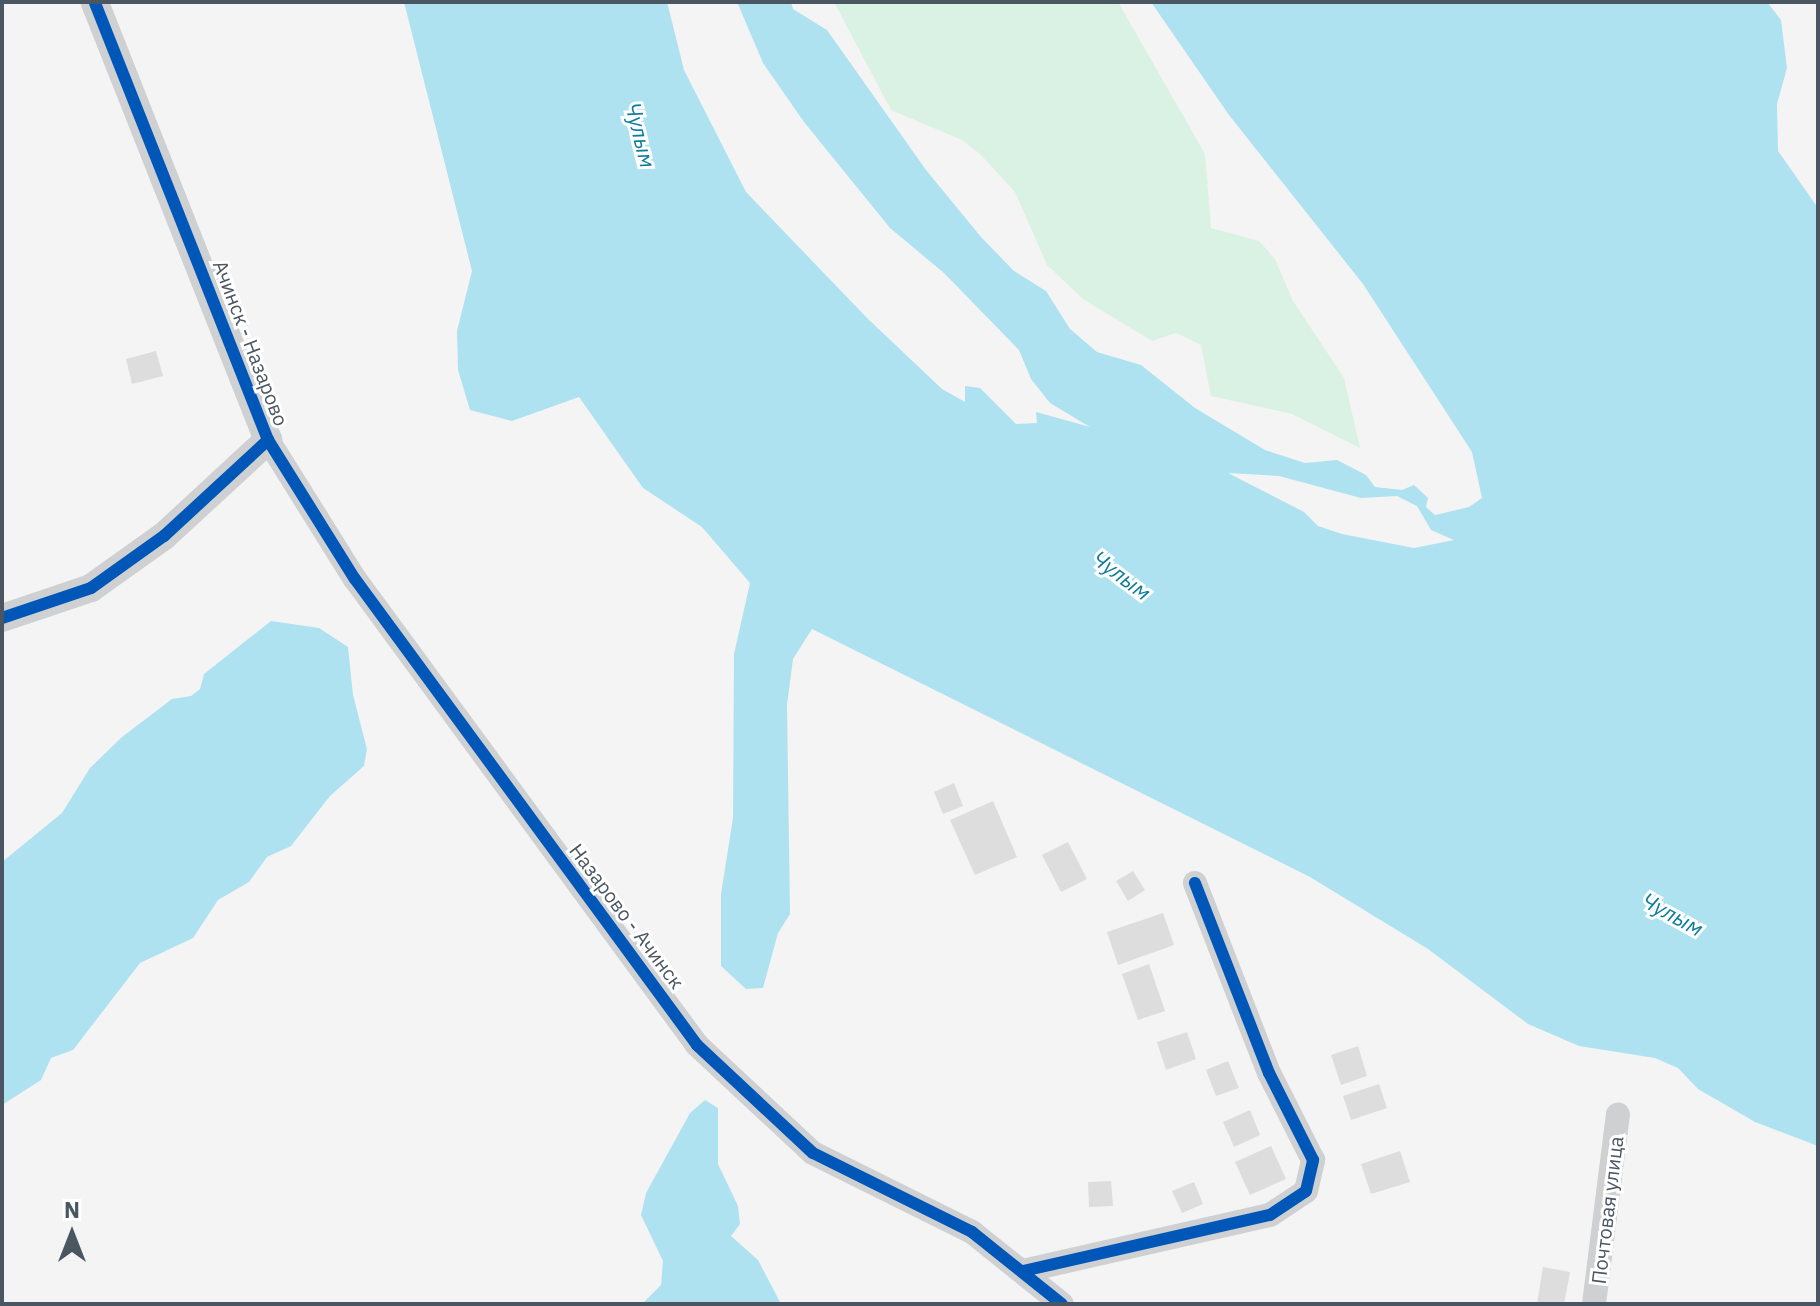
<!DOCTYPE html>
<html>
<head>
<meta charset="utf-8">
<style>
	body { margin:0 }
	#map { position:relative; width:1820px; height:1306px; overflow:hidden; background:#f4f4f4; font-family:"IBM Plex Sans",sans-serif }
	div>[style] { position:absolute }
	.green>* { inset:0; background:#d9f2e3 }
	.water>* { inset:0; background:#aee2f0 }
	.building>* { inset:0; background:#ddddde }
	.minor>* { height:24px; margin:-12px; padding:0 12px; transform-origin:12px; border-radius:12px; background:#ced0d2 }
	.tertiary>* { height:28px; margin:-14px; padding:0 14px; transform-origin:14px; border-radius:14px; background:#ced0d2 }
	.cycleway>* { height:12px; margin:-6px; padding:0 6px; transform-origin:6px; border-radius:6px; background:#0057b8 }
	span { translate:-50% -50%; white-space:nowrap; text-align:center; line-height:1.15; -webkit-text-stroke:6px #fff; paint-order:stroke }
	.street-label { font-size:20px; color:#4a5661 }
	.water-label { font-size:22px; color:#0c7c9b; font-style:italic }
	.frame { position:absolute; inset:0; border:4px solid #4a5661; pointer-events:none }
	.north { position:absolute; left:32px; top:1194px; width:80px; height:80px; -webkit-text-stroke:6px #fff; paint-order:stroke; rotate:0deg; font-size:22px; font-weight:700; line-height:32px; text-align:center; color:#4a5661 }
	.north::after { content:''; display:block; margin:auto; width:28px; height:36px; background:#4a5661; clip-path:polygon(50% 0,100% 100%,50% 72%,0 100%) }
</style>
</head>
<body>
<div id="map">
	<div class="green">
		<i style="clip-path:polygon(834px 2px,1118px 2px,1205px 154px,1211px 228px,1259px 241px,1275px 259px,1293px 301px,1344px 378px,1360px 448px,1292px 414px,1211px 396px,1201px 345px,1176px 333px,1152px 341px,1083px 299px,1047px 265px,1015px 192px,980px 154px,962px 140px,891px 110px)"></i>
	</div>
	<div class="water">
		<i style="clip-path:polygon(evenodd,404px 2px,667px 2px,684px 70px,746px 192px,867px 318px,942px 389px,965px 402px,965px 386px,980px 388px,1016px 424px,1037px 423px,1036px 412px,1090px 427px,1050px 403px,1031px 379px,1019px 350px,944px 273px,890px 228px,804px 122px,763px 63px,737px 2px,791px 2px,793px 9px,827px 30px,926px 170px,981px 237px,1014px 271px,1046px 291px,1070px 329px,1097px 352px,1141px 365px,1195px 408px,1265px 450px,1305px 463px,1337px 460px,1366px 475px,1375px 487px,1402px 490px,1414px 485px,1428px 498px,1426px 507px,1435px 515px,1469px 507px,1482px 498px,1472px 452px,1363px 284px,1229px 115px,1151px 2px,1767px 2px,1781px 20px,1787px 68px,1777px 104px,1778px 151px,1818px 208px,1818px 1146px,1755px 1122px,1698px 1089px,1678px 1068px,1655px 1058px,1579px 1046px,1528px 1024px,1428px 949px,1310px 877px,812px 629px,793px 659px,787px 705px,790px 914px,778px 933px,763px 988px,746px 989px,721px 966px,721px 894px,733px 818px,734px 654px,750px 583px,702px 527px,643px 488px,579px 397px,512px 421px,470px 410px,458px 370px,457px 331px,472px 271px,404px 2px,1228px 473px,1279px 476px,1361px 498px,1397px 496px,1417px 506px,1431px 530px,1454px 540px,1414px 548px,1342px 534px,1318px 526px,1304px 512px,1228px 473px)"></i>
		<i style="clip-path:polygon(271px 621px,319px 628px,348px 647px,353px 695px,367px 749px,364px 766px,330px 796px,291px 846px,267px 857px,249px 882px,218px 900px,193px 938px,140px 963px,73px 1050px,51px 1058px,41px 1080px,2px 1105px,2px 862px,62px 813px,90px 768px,122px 737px,172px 699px,191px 696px,200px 689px,204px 674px)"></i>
		<i style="clip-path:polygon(705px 1100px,718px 1108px,718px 1164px,738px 1206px,740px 1224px,731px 1236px,758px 1260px,781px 1304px,615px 1304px,643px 1303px,661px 1285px,663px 1261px,641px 1215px,646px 1193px,690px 1113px)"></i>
	</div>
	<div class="building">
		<i style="clip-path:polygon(156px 351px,163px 376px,132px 384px,126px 359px)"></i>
		<i style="clip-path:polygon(954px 783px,963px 806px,943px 814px,934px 792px)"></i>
		<i style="clip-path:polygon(993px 801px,1017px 857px,975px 875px,950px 820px)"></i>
		<i style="clip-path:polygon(1068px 842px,1087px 879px,1061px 892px,1042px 855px)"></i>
		<i style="clip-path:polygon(1133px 871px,1145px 890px,1128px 901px,1116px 881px)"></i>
		<i style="clip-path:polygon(1163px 913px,1174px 945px,1118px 965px,1107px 932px)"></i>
		<i style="clip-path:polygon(1149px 964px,1165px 1011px,1138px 1020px,1122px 974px)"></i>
		<i style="clip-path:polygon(1187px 1032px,1196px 1059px,1166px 1070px,1157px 1042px)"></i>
		<i style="clip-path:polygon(1358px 1046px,1367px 1076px,1341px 1085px,1331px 1055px)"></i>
		<i style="clip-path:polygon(1228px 1061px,1239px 1088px,1216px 1096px,1206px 1070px)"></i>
		<i style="clip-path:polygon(1379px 1084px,1387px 1108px,1351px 1120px,1343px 1096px)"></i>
		<i style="clip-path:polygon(1250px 1110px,1260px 1135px,1234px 1147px,1223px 1122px)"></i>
		<i style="clip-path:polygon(1271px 1146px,1286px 1179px,1250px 1195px,1235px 1162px)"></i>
		<i style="clip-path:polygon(1400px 1151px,1410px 1182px,1371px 1194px,1361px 1164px)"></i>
		<i style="clip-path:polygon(1111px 1181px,1113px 1206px,1089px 1207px,1088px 1182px)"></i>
		<i style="clip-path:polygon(1194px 1182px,1203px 1204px,1182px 1213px,1172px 1191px)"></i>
		<i style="clip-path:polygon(1543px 1267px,1570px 1272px,1564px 1304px,1537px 1304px)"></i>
	</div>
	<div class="minor">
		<i style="left:268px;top:440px;width:164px;rotate:58deg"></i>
		<i style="left:355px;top:579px;width:578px;rotate:53.72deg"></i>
		<i style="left:697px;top:1045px;width:158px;rotate:43deg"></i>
		<i style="left:813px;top:1153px;width:178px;rotate:26.4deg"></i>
		<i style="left:972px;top:1232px;width:115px;rotate:38.7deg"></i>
		<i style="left:1023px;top:1271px;width:253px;rotate:-12.8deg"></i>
		<i style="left:1270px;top:1215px;width:43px;rotate:-33.7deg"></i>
		<i style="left:1306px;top:1191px;width:32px;rotate:-77deg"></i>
		<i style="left:1313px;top:1160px;width:97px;rotate:-116.8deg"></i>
		<i style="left:1269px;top:1073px;width:204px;rotate:-111.3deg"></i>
		<i style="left:1594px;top:1304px;width:191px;rotate:-82.8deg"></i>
	</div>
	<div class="tertiary">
		<i style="left:2px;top:618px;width:94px;rotate:-18.6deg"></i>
		<i style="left:91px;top:588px;width:90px;rotate:-35.5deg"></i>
		<i style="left:164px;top:536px;width:142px;rotate:-42.7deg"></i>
		<i style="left:268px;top:440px;width:471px;rotate:-111.6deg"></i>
	</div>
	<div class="cycleway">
		<i style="left:268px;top:440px;width:164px;rotate:58deg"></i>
		<i style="left:355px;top:579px;width:578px;rotate:53.72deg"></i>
		<i style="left:697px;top:1045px;width:158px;rotate:43deg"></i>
		<i style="left:813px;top:1153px;width:178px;rotate:26.4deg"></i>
		<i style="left:972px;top:1232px;width:115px;rotate:38.7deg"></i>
		<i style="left:2px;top:618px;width:94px;rotate:-18.6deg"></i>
		<i style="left:91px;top:588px;width:90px;rotate:-35.5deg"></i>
		<i style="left:164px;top:536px;width:142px;rotate:-42.7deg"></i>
		<i style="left:268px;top:440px;width:471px;rotate:-111.6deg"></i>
		<i style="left:1023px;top:1271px;width:253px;rotate:-12.8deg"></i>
		<i style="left:1270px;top:1215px;width:43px;rotate:-33.7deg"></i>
		<i style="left:1306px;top:1191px;width:32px;rotate:-77deg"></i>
		<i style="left:1313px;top:1160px;width:97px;rotate:-116.8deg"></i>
		<i style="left:1269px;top:1073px;width:204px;rotate:-111.3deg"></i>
	</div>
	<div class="street-label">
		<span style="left:251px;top:343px;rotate:69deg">Ачинск - Назарово</span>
		<span style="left:627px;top:916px;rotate:53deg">Назарово - Ачинск</span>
		<span style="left:1607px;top:1210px;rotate:-83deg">Почтовая улица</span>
	</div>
	<div class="water-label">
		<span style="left:641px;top:135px;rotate:76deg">Чулым</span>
		<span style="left:1122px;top:575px;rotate:37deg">Чулым</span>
		<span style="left:1673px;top:914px;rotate:29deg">Чулым</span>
	</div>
	<div class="frame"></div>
	<div class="north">N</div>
</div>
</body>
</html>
